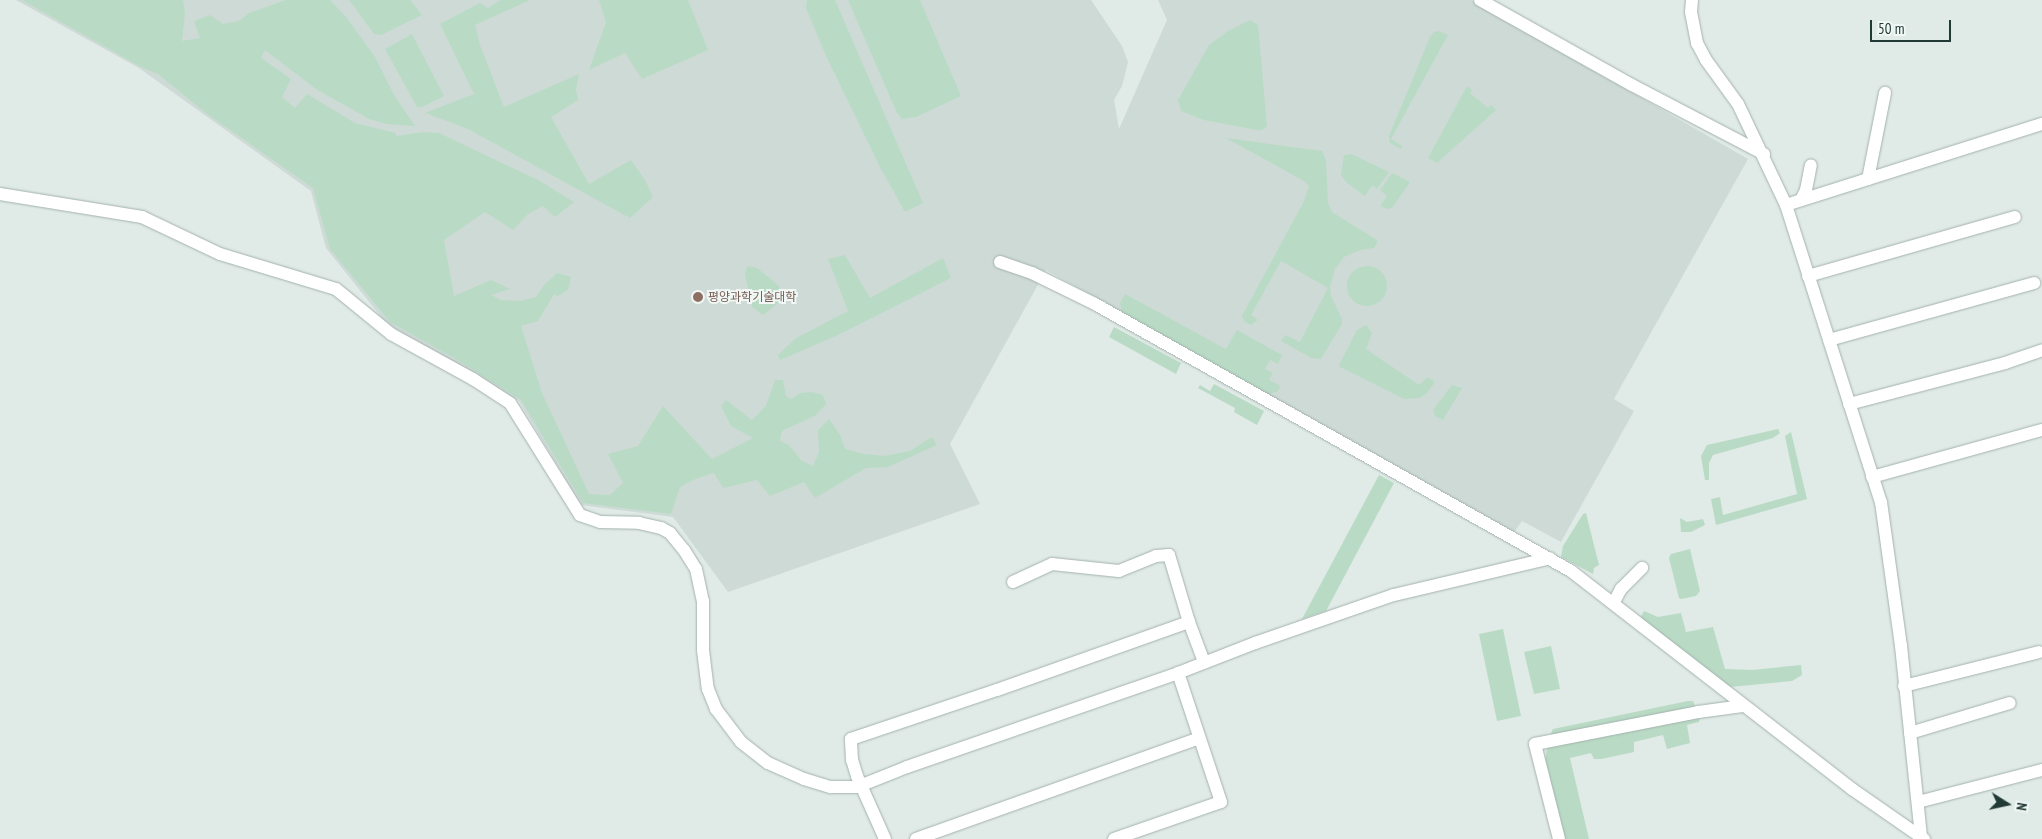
<!DOCTYPE html>
<html>
<head>
<meta charset="utf-8">
<style>
	body { margin:0 }
	#map { position:relative; width:2042px; height:839px; overflow:hidden; background:#e0eae7; font-family:"PT Sans Narrow","Noto Sans KR",sans-serif }
	div>[style] { position:absolute }
	.built>* { inset:0; background:#cedad6 }
	.green>* { inset:0; background:#b9dbc5 }
	.round { border-radius:50% }
	.roads { filter:drop-shadow(0 0 1px #a3b2ae) drop-shadow(0 0 1px #a3b2ae) }
	.minor>* { height:12px; margin:-6px; padding:0 6px; transform-origin:6px; border-radius:6px; background:#fff }
	.dots>* { width:14px; height:14px; translate:-50% -50%; box-sizing:border-box; border:2px solid #f0f7f4; border-radius:50% }
	span { translate:-50% -50%; white-space:nowrap; text-align:center; line-height:1.15; -webkit-text-stroke:4px #f0f7f4; paint-order:stroke }
	.education-label { font-size:12px; color:#785e54 }
	.left { translate:0 -50%; text-align:left }
	.north { position:absolute; left:1982px; top:779px; width:50px; height:50px; -webkit-text-stroke:4px #f0f7f4; paint-order:stroke; rotate:100deg; font-size:14px; font-weight:700; line-height:20px; text-align:center; color:#213a36 }
	.north::after { content:''; display:block; margin:auto; width:18px; height:22px; background:#213a36; clip-path:polygon(50% 0,100% 100%,50% 72%,0 100%) }
	.scale { position:absolute; left:1870px; top:20px; width:81px; height:22px; box-sizing:border-box; border:2px solid #213a36; border-top:0; padding-left:6px; font-size:15px; line-height:18px; white-space:nowrap; color:#213a36; -webkit-text-stroke:4px #f0f7f4; paint-order:stroke }
</style>
</head>
<body>
<div id="map">
	<div class="built">
		<i style="clip-path:polygon(16px 0,1091px 0,1122px 46px,1128px 62px,1122px 86px,1114px 100px,1119px 129px,1167px 20px,1158px 0,1471px 0,1748px 159px,1614px 399px,1634px 411px,1561px 542px,1522px 521px,1514px 532px,1046px 270px,950px 444px,980px 504px,728px 592px,673px 517px,581px 505px,519px 401px,387px 324px,326px 248px,311px 191px,139px 68px)"></i>
	</div>
	<div class="green">
		<i style="clip-path:polygon(22px 0,183px 0,185px 14px,182px 41px,200px 38px,194px 21px,210px 15px,223px 24px,239px 21px,249px 13px,286px 0,330px 0,347px 18px,375px 57px,394px 95px,415px 126px,386px 124px,369px 119px,316px 89px,265px 50px,261px 58px,291px 79px,282px 97px,295px 108px,307px 94px,355px 123px,396px 133px,396px 136px,423px 132px,439px 133px,540px 181px,574px 202px,555px 217px,543px 206px,528px 214px,513px 230px,485px 212px,444px 240px,454px 296px,491px 280px,510px 289px,491px 295px,501px 300px,520px 301px,536px 297px,544px 285px,557px 273px,571px 277px,568px 290px,558px 296px,554px 294px,538px 321px,521px 326px,542px 393px,589px 494px,610px 495px,623px 483px,608px 454px,638px 446px,663px 406px,712px 459px,753px 438px,731px 426px,721px 406px,726px 400px,752px 420px,766px 406px,775px 380px,783px 380px,786px 396px,791px 399px,800px 393px,812px 392px,823px 395px,826px 404px,816px 415px,782px 431px,780px 441px,789px 445px,801px 460px,813px 466px,819px 452px,818px 430px,829px 419px,840px 435px,845px 449px,864px 454px,885px 456px,910px 451px,932px 437px,937px 445px,888px 467px,866px 468px,815px 498px,804px 482px,770px 496px,757px 480px,723px 488px,714px 473px,693px 480px,680px 487px,671px 514px,583px 503px,521px 400px,456px 359px,390px 322px,330px 249px,313px 188px,206px 113px,158px 74px,139px 66px)"></i>
		<i style="clip-path:polygon(349px 0,410px 0,422px 15px,381px 35px,374px 34px)"></i>
		<i style="clip-path:polygon(501px 0,530px 0,475px 25px,480px 45px,504px 107px,579px 74px,576px 90px,578px 100px,551px 117px,589px 184px,631px 160px,645px 180px,653px 197px,630px 218px,468px 129px,425px 113px,474px 94px,440px 24px,480px 3px,488px 8px)"></i>
		<i style="clip-path:polygon(599px 0,688px 0,708px 50px,642px 79px,625px 53px,589px 70px,606px 22px)"></i>
		<i style="clip-path:polygon(807px 0,835px 0,923px 203px,905px 212px,881px 169px,826px 56px,806px 8px)"></i>
		<i style="clip-path:polygon(848px 0,920px 0,961px 96px,916px 117px,902px 119px,897px 113px)"></i>
		<i style="clip-path:polygon(1250px 20px,1258px 25px,1267px 126px,1262px 130px,1257px 130px,1204px 120px,1181px 111px,1178px 100px,1209px 45px,1228px 31px)"></i>
		<i style="clip-path:polygon(1438px 31px,1448px 35px,1391px 139px,1402px 146px,1401px 149px,1390px 143px,1389px 136px,1430px 37px,1434px 32px)"></i>
		<i style="clip-path:polygon(412px 34px,444px 96px,422px 107px,417px 107px,385px 49px)"></i>
		<i style="clip-path:polygon(1467px 86px,1472px 90px,1470px 93px,1488px 108px,1491px 105px,1496px 110px,1437px 163px,1428px 158px)"></i>
		<i style="clip-path:polygon(1226px 138px,1322px 151px,1326px 160px,1328px 203px,1332px 212px,1377px 240px,1377px 243px,1374px 248px,1360px 250px,1344px 257px,1335px 269px,1330px 287px,1331px 296px,1342px 319px,1342px 324px,1321px 359px,1311px 358px,1281px 341px,1285px 335px,1300px 342px,1328px 288px,1281px 261px,1251px 315px,1258px 320px,1251px 325px,1244px 321px,1242px 316px,1304px 201px,1309px 186px,1304px 181px)"></i>
		<i style="clip-path:polygon(1351px 154px,1389px 172px,1377px 189px,1372px 185px,1365px 196px,1346px 182px,1341px 175px,1344px 155px)"></i>
		<i style="clip-path:polygon(1392px 173px,1410px 182px,1392px 208px,1387px 209px,1380px 206px,1387px 196px,1380px 190px)"></i>
		<i style="clip-path:polygon(845px 255px,870px 298px,943px 258px,951px 278px,836px 336px,780px 360px,778px 355px,796px 338px,848px 311px,828px 259px)"></i>
		<i class="round" style="left:1347px;top:266px;width:40px;height:40px"></i>
		<i style="clip-path:polygon(747px 266px,757px 268px,779px 286px,783px 299px,763px 315px,752px 307px,745px 275px)"></i>
		<i style="clip-path:polygon(1125px 294px,1226px 349px,1237px 330px,1282px 355px,1278px 364px,1270px 360px,1265px 369px,1273px 373px,1269px 380px,1281px 386px,1277px 392px,1268px 394px,1123px 315px,1120px 303px)"></i>
		<i style="clip-path:polygon(1366px 325px,1372px 333px,1366px 349px,1419px 385px,1428px 377px,1435px 382px,1427px 393px,1419px 398px,1404px 399px,1340px 367px,1339px 365px,1357px 330px)"></i>
		<i style="clip-path:polygon(1114px 327px,1181px 363px,1176px 374px,1109px 337px)"></i>
		<i style="clip-path:polygon(1214px 384px,1264px 411px,1257px 425px,1234px 412px,1235px 408px,1198px 388px,1200px 385px,1210px 391px)"></i>
		<i style="clip-path:polygon(1452px 385px,1462px 388px,1443px 420px,1435px 416px,1433px 410px)"></i>
		<i style="clip-path:polygon(1778px 429px,1780px 433px,1773px 438px,1713px 455px,1709px 463px,1709px 480px,1705px 480px,1701px 456px,1707px 445px)"></i>
		<i style="clip-path:polygon(1791px 432px,1807px 499px,1716px 525px,1711px 499px,1720px 497px,1723px 515px,1797px 494px,1785px 436px)"></i>
		<i style="clip-path:polygon(1379px 475px,1394px 483px,1326px 611px,1302px 619px)"></i>
		<i style="clip-path:polygon(1586px 513px,1599px 565px,1594px 568px,1593px 574px,1561px 557px,1563px 546px,1583px 514px)"></i>
		<i style="clip-path:polygon(1680px 518px,1687px 522px,1703px 519px,1705px 525px,1691px 532px,1681px 532px)"></i>
		<i style="clip-path:polygon(1690px 549px,1700px 591px,1696px 596px,1681px 599px,1679px 598px,1669px 558px,1671px 554px)"></i>
		<i style="clip-path:polygon(1644px 611px,1658px 617px,1681px 613px,1686px 632px,1713px 627px,1725px 669px,1752px 670px,1801px 665px,1802px 675px,1792px 681px,1730px 687px,1640px 619px)"></i>
		<i style="clip-path:polygon(1503px 629px,1521px 716px,1497px 721px,1479px 634px)"></i>
		<i style="clip-path:polygon(1551px 646px,1560px 689px,1534px 694px,1524px 652px)"></i>
		<i style="clip-path:polygon(1688px 701px,1693px 701px,1695px 706px,1690px 710px,1550px 736px,1553px 729px)"></i>
		<i style="clip-path:polygon(1700px 717px,1699px 722px,1687px 725px,1690px 743px,1667px 749px,1663px 735px,1634px 742px,1634px 752px,1601px 759px,1594px 759px,1591px 753px,1570px 758px,1589px 839px,1564px 839px,1545px 761px,1547px 749px,1552px 745px)"></i>
	</div>
	<div class="roads">
		<div class="minor">
			<i style="left:1480px;top:0;width:174px;rotate:29.2deg"></i>
			<i style="left:1632px;top:85px;width:149px;rotate:27.6deg"></i>
			<i style="left:1692px;top:0;width:12px;rotate:95deg"></i>
			<i style="left:1691px;top:12px;width:32px;rotate:79deg"></i>
			<i style="left:1697px;top:43px;width:19px;rotate:62deg"></i>
			<i style="left:1706px;top:60px;width:54px;rotate:54deg"></i>
			<i style="left:1738px;top:104px;width:112px;rotate:64.6deg"></i>
			<i style="left:1786px;top:205px;width:312px;rotate:72.3deg"></i>
			<i style="left:1881px;top:502px;width:145px;rotate:82.1deg"></i>
			<i style="left:1901px;top:646px;width:192px;rotate:84deg"></i>
			<i style="left:1868px;top:179px;width:88px;rotate:-78.8deg"></i>
			<i style="left:0;top:194px;width:144px;rotate:9.2deg"></i>
			<i style="left:142px;top:217px;width:86px;rotate:25.4deg"></i>
			<i style="left:220px;top:254px;width:121px;rotate:16.8deg"></i>
			<i style="left:336px;top:289px;width:71px;rotate:39.3deg"></i>
			<i style="left:391px;top:334px;width:94px;rotate:28.8deg"></i>
			<i style="left:473px;top:379px;width:44px;rotate:33deg"></i>
			<i style="left:510px;top:403px;width:132px;rotate:58deg"></i>
			<i style="left:580px;top:515px;width:21px;rotate:19deg"></i>
			<i style="left:600px;top:522px;width:39px;rotate:1deg"></i>
			<i style="left:639px;top:523px;width:23px;rotate:13deg"></i>
			<i style="left:661px;top:528px;width:10px;rotate:29deg"></i>
			<i style="left:670px;top:533px;width:22px;rotate:51deg"></i>
			<i style="left:684px;top:550px;width:22px;rotate:58deg"></i>
			<i style="left:696px;top:569px;width:33px;rotate:78deg"></i>
			<i style="left:703px;top:601px;width:49px;rotate:90deg"></i>
			<i style="left:703px;top:650px;width:39px;rotate:83deg"></i>
			<i style="left:708px;top:689px;width:22px;rotate:68deg"></i>
			<i style="left:716px;top:709px;width:41px;rotate:52.9deg"></i>
			<i style="left:741px;top:742px;width:34px;rotate:38deg"></i>
			<i style="left:768px;top:763px;width:39px;rotate:24deg"></i>
			<i style="left:804px;top:779px;width:28px;rotate:17deg"></i>
			<i style="left:831px;top:787px;width:26px"></i>
			<i style="left:857px;top:787px;width:54px;rotate:-21.8deg"></i>
			<i style="left:907px;top:767px;width:287px;rotate:-19.1deg"></i>
			<i style="left:1178px;top:673px;width:83px;rotate:-21.3deg"></i>
			<i style="left:1255px;top:643px;width:147px;rotate:-19.1deg"></i>
			<i style="left:1394px;top:595px;width:160px;rotate:-13.3deg"></i>
			<i style="left:1801px;top:200px;width:11px;rotate:-63deg"></i>
			<i style="left:1806px;top:190px;width:25px;rotate:-79deg"></i>
			<i style="left:1786px;top:205px;width:269px;rotate:-17.6deg"></i>
			<i style="left:1000px;top:262px;width:34px;rotate:19deg"></i>
			<i style="left:1032px;top:273px;width:70px;rotate:26.2deg"></i>
			<i style="left:1095px;top:304px;width:546px;rotate:29.29deg"></i>
			<i style="left:1571px;top:571px;width:356px;rotate:37.8deg"></i>
			<i style="left:1852px;top:789px;width:88px;rotate:34.8deg"></i>
			<i style="left:1808px;top:276px;width:215px;rotate:-15.9deg"></i>
			<i style="left:1829px;top:340px;width:213px;rotate:-15.5deg"></i>
			<i style="left:1849px;top:404px;width:161px;rotate:-14.7deg"></i>
			<i style="left:2005px;top:363px;width:39px;rotate:-19deg"></i>
			<i style="left:1872px;top:477px;width:176px;rotate:-15.5deg"></i>
			<i style="left:1013px;top:582px;width:43px;rotate:-24.8deg"></i>
			<i style="left:1052px;top:564px;width:67px;rotate:6deg"></i>
			<i style="left:1119px;top:571px;width:40px;rotate:-22deg"></i>
			<i style="left:1156px;top:556px;width:13px;rotate:-4deg"></i>
			<i style="left:1169px;top:555px;width:70px;rotate:73.4deg"></i>
			<i style="left:1189px;top:622px;width:43px;rotate:69.4deg"></i>
			<i style="left:1614px;top:602px;width:15px;rotate:-62deg"></i>
			<i style="left:1621px;top:589px;width:30px;rotate:-45deg"></i>
			<i style="left:1904px;top:686px;width:139px;rotate:-14.1deg"></i>
			<i style="left:1910px;top:733px;width:104px;rotate:-16.7deg"></i>
			<i style="left:1918px;top:802px;width:128px;rotate:-14.5deg"></i>
			<i style="left:885px;top:839px;width:69px;rotate:-114deg"></i>
			<i style="left:857px;top:776px;width:17px;rotate:-107deg"></i>
			<i style="left:852px;top:760px;width:21px;rotate:-93deg"></i>
			<i style="left:851px;top:739px;width:154px;rotate:-18.6deg"></i>
			<i style="left:997px;top:690px;width:204px;rotate:-19.5deg"></i>
			<i style="left:916px;top:839px;width:300px;rotate:-19.6deg"></i>
			<i style="left:1114px;top:839px;width:113px;rotate:-19.1deg"></i>
			<i style="left:1221px;top:802px;width:136px;rotate:-108.4deg"></i>
			<i style="left:1559px;top:839px;width:98px;rotate:-104.2deg"></i>
			<i style="left:1535px;top:744px;width:166px;rotate:-11.1deg"></i>
			<i style="left:1698px;top:712px;width:45px;rotate:-7.6deg"></i>
		</div>
	</div>
	<div class="dots">
		<i style="left:698px;top:297px;background:#8d6e63"></i>
	</div>
	<div class="education-label">
		<span class="left" style="left:708px;top:297px">평양과학기술대학</span>
	</div>
	<div class="north">N</div>
	<div class="scale">50 m</div>
</div>
</body>
</html>
